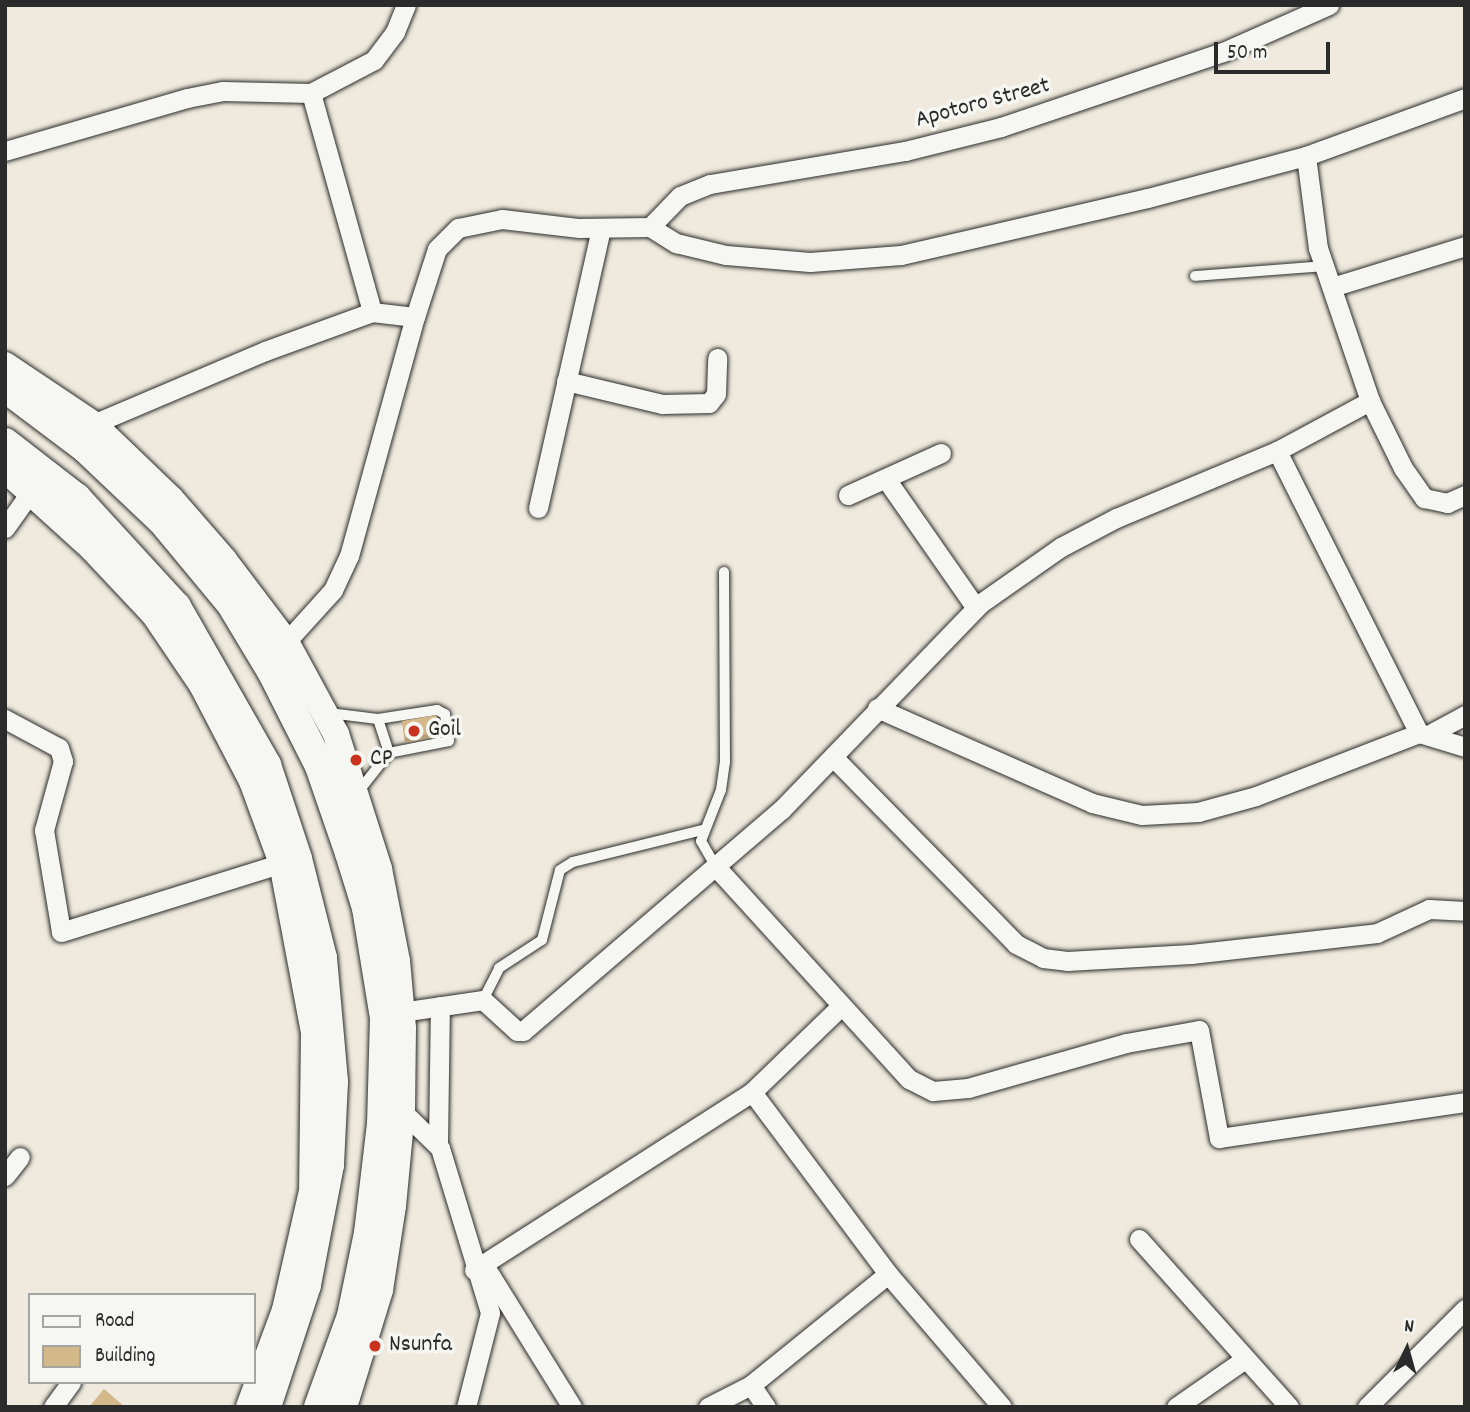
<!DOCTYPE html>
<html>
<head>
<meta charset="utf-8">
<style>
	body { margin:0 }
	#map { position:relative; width:1470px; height:1412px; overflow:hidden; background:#efeadd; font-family:Dekko,sans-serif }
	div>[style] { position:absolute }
	.roads { filter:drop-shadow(0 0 2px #2b2b2b) drop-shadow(0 0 2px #2b2b2b) }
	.lane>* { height:10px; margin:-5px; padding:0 5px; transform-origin:5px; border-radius:5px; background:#f6f6f2 }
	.street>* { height:19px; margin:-9.5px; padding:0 9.5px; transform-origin:9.5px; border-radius:9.5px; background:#f6f6f2 }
	.secondary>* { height:26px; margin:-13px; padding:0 13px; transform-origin:13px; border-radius:13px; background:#f6f6f2 }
	.primary>* { height:30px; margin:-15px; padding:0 15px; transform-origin:15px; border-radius:15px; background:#f6f6f2 }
	.wall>* { inset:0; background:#b59e76 }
	.building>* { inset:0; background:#d3b889 }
	.dots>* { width:19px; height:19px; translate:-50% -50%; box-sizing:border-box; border:4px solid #f6f6f2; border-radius:50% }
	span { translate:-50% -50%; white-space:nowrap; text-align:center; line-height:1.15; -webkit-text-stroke:7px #f6f6f2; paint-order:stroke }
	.street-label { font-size:24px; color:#2b2b2b }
	.poi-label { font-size:24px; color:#2b2b2b }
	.left { translate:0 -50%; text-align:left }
	.frame { position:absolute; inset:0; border:7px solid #2b2b2b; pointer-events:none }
	.legend { position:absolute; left:28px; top:1293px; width:228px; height:91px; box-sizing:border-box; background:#f6f6f2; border:2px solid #a5a5a2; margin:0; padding:9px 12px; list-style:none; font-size:21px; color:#2b2b2b }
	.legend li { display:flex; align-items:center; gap:14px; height:35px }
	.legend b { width:35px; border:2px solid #a5a5a2 }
	.north { position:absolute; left:1372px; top:1314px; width:70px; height:70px; -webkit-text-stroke:5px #f6f6f2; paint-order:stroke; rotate:5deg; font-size:19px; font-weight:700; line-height:28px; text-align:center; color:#2b2b2b }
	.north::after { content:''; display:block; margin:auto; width:24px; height:32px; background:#2b2b2b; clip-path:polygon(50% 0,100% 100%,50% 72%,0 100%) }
	.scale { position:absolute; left:1214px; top:42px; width:116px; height:32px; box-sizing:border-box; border:4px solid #2b2b2b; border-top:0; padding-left:9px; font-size:21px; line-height:24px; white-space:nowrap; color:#2b2b2b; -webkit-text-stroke:5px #f6f6f2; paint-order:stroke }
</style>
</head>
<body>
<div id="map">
	<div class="roads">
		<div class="lane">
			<i style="left:1195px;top:276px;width:129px;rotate:-4.4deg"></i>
			<i style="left:329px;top:713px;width:49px;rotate:7deg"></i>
			<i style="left:378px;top:719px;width:36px;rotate:72deg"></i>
			<i style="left:389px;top:753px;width:50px;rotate:128.5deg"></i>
			<i style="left:378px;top:719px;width:60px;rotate:-8.7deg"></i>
			<i style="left:437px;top:710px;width:9px;rotate:27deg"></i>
			<i style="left:445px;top:714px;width:27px;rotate:82deg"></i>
			<i style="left:449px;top:741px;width:61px;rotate:168.7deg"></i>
			<i style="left:716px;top:867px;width:30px;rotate:-120deg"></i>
			<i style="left:701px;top:841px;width:55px;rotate:-68.6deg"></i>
			<i style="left:721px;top:790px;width:28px;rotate:-82deg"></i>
			<i style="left:725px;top:762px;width:190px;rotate:-90.3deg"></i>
			<i style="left:483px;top:1000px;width:36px;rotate:-63deg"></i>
			<i style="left:499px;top:968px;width:51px;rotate:-33.1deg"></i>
			<i style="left:542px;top:940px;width:72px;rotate:-75.6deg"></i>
			<i style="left:560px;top:870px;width:15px;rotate:-32deg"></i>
			<i style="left:573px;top:862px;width:133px;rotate:-13.9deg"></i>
		</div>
		<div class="street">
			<i style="left:311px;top:93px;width:71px;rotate:-27.6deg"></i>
			<i style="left:374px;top:60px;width:35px;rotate:-53deg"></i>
			<i style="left:395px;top:32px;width:29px;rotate:-68deg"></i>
			<i style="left:5px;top:151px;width:190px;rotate:-16.2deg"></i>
			<i style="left:187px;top:98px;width:37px;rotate:-11deg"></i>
			<i style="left:223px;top:91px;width:88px;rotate:1.3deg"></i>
			<i style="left:311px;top:93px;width:227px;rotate:74.4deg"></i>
			<i style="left:1306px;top:156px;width:93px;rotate:82.6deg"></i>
			<i style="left:1318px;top:248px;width:162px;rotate:71.2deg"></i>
			<i style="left:1370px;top:401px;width:75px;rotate:63.8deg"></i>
			<i style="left:1403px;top:468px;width:37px;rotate:55deg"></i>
			<i style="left:1424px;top:498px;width:24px;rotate:12deg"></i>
			<i style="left:1447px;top:503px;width:20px;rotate:-24deg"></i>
			<i style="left:650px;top:227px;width:43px;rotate:-45.9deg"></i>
			<i style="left:680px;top:196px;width:32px;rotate:-22deg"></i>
			<i style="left:710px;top:184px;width:198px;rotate:-9.6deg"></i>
			<i style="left:905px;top:151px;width:99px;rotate:-14deg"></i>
			<i style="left:1001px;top:127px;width:234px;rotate:-18.7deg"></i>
			<i style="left:1223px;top:52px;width:116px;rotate:-23.9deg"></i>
			<i style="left:1332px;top:287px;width:139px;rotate:-17.1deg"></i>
			<i style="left:566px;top:381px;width:99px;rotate:13.5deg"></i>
			<i style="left:662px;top:404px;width:47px;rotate:-1.2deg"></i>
			<i style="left:709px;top:403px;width:11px;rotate:-52deg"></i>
			<i style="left:716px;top:394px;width:36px;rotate:-88deg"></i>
			<i style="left:93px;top:424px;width:187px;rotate:-23deg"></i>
			<i style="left:265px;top:351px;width:114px;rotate:-20deg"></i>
			<i style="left:372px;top:312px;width:43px;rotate:6.6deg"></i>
			<i style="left:1277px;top:451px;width:316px;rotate:63.3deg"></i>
			<i style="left:886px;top:479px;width:157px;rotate:55.1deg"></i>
			<i style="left:848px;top:495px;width:102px;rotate:-24.3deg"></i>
			<i style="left:538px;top:508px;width:286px;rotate:-77.3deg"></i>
			<i style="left:5px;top:528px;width:47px;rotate:-54.6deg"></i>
			<i style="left:286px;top:642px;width:70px;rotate:-47.9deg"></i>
			<i style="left:333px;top:590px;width:38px;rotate:-65deg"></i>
			<i style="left:349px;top:556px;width:248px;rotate:-74.6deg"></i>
			<i style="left:415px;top:317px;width:71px;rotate:-72.1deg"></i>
			<i style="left:437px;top:249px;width:30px;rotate:-45deg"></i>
			<i style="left:458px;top:228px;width:45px;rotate:-11.6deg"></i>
			<i style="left:502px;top:219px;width:78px;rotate:6.7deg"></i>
			<i style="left:579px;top:228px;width:71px;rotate:-0.8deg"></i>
			<i style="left:650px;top:227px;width:31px;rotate:32deg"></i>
			<i style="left:676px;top:243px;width:51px;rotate:13.5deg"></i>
			<i style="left:726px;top:255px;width:84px;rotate:4.8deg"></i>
			<i style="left:810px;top:262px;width:91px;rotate:-4.4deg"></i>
			<i style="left:901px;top:255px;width:253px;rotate:-13deg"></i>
			<i style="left:1148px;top:198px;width:163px;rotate:-14.9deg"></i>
			<i style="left:1306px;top:156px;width:169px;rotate:-20deg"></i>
			<i style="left:877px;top:708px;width:235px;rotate:23.8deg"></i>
			<i style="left:1092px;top:803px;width:51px;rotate:13.5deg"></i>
			<i style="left:1142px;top:815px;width:56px;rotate:-3.1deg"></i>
			<i style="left:1198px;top:812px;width:60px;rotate:-15.4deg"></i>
			<i style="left:1256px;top:796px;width:175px;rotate:-21.1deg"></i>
			<i style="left:1419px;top:733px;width:48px;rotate:16.9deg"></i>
			<i style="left:5px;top:719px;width:61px;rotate:28.2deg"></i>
			<i style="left:59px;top:748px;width:14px;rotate:73deg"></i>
			<i style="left:63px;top:761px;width:72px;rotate:105.4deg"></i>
			<i style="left:44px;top:830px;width:103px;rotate:80.5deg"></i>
			<i style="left:61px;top:932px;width:232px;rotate:-17.3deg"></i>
			<i style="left:1428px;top:735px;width:42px;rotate:-28.4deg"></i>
			<i style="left:833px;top:757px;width:262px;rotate:45.6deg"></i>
			<i style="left:1016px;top:944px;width:30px;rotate:27deg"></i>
			<i style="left:1043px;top:958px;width:24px;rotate:7deg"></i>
			<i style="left:1067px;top:961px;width:124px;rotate:-3.2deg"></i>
			<i style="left:1191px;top:954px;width:187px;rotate:-6.4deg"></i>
			<i style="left:1377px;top:933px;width:57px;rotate:-24.8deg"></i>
			<i style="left:1429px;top:909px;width:36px;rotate:3deg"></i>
			<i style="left:716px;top:867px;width:287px;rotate:47.7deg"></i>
			<i style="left:909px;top:1079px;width:27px;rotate:27deg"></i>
			<i style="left:933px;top:1091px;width:35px;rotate:-5deg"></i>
			<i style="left:968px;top:1088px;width:164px;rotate:-15.9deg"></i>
			<i style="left:1126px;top:1043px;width:74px;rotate:-10.1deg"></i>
			<i style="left:1199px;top:1030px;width:110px;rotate:79.5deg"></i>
			<i style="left:1219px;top:1138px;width:249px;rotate:-8.3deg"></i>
			<i style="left:401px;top:1012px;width:83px;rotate:-8.3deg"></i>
			<i style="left:483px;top:1000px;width:46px;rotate:42.4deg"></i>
			<i style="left:517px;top:1031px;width:6px"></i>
			<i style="left:523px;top:1031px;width:340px;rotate:-40.6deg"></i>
			<i style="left:781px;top:810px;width:288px;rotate:-46deg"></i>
			<i style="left:981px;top:603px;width:98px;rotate:-35deg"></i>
			<i style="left:1061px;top:547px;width:62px;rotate:-27.8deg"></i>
			<i style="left:1116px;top:518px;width:174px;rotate:-22.6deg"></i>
			<i style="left:1277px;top:451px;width:106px;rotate:-28.3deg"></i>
			<i style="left:752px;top:1092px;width:227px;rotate:53.2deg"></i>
			<i style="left:888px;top:1274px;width:175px;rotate:49.4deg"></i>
			<i style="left:402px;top:1111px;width:53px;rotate:44.2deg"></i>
			<i style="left:440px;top:1148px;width:172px;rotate:73.1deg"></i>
			<i style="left:490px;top:1313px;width:97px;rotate:104.3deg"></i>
			<i style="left:438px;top:1144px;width:138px;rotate:-89.2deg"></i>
			<i style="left:5px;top:1176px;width:24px;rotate:-52deg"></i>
			<i style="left:1139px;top:1239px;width:225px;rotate:48.2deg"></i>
			<i style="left:484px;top:1265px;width:167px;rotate:58.2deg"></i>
			<i style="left:474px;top:1270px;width:330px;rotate:-32.6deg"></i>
			<i style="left:752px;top:1092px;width:122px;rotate:-44deg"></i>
			<i style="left:751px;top:1385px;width:27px;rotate:56deg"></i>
			<i style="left:53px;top:1407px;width:31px;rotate:-54deg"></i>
			<i style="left:708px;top:1407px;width:48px;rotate:-27.1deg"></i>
			<i style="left:751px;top:1385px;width:176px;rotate:-39deg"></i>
			<i style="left:1176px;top:1407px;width:84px;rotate:-34.8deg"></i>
			<i style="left:1367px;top:1407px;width:139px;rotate:-45deg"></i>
		</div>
		<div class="secondary">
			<i style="left:5px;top:365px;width:106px;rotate:33.8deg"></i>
			<i style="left:93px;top:424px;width:108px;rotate:43.9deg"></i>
			<i style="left:171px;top:499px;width:81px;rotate:49deg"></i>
			<i style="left:224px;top:560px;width:103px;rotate:52.9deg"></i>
			<i style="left:286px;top:642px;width:105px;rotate:61.5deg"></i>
			<i style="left:336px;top:734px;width:142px;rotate:72.3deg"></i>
			<i style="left:379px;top:869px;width:94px;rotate:78.9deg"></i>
			<i style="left:397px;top:961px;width:67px;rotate:84.9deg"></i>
			<i style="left:403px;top:1028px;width:83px;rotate:90.7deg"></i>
			<i style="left:402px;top:1111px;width:95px;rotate:95.4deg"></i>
			<i style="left:393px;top:1206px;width:85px;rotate:98.8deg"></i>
			<i style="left:380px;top:1290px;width:122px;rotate:107.1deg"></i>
			<i style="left:5px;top:469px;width:118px;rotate:42.2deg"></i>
			<i style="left:92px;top:548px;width:91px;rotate:46.8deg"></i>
			<i style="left:154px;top:614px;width:86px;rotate:55.9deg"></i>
			<i style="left:202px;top:685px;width:108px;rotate:62.5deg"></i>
			<i style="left:252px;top:781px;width:87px;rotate:69.9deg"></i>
			<i style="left:282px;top:863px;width:172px;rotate:79.3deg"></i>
			<i style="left:314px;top:1032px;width:159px;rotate:90.7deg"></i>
			<i style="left:312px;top:1191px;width:122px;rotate:102.8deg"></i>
			<i style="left:285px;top:1310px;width:103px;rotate:110.4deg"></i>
		</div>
		<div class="primary">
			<i style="left:5px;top:387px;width:101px;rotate:37deg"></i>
			<i style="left:86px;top:448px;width:105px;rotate:43.5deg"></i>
			<i style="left:162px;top:520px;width:108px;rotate:50.3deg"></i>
			<i style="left:231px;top:603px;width:82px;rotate:59deg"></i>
			<i style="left:273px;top:673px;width:104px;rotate:63.2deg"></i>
			<i style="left:320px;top:766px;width:92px;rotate:71deg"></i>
			<i style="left:350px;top:853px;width:58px;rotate:72.8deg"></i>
			<i style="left:367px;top:908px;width:111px;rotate:80.7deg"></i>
			<i style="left:385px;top:1018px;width:106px;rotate:91.6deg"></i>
			<i style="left:382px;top:1124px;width:110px;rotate:96.8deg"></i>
			<i style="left:369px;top:1233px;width:85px;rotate:101.6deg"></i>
			<i style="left:352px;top:1316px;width:97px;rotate:109.9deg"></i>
			<i style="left:5px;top:443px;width:90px;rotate:37.8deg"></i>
			<i style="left:76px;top:498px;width:148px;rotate:47.5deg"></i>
			<i style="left:176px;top:607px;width:182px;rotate:60.3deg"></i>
			<i style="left:266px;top:765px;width:99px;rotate:71.7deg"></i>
			<i style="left:297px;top:859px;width:102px;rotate:75.8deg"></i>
			<i style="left:322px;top:958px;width:124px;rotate:84.9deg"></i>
			<i style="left:333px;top:1082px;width:83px;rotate:92.8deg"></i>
			<i style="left:329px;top:1165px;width:122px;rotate:100.9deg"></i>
			<i style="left:306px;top:1285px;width:128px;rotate:108.2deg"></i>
		</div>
	</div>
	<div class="wall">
		<i style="clip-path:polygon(402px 721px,440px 732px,440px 736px,405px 743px)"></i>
	</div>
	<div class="building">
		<i style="clip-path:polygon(436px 715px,440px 732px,405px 738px,402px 721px)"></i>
		<i style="clip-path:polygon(104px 1389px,125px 1407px,89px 1407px)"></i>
	</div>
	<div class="dots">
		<i style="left:414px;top:731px;background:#c8321e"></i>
		<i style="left:356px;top:760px;background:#c8321e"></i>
		<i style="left:375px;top:1346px;background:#c8321e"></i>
	</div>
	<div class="street-label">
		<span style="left:983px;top:104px;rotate:-15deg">Apotoro Street</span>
	</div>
	<div class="poi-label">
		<span class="left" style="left:428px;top:731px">Goil</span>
		<span class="left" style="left:370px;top:760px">CP</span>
		<span class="left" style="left:389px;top:1346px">Nsunfa</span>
	</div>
	<div class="frame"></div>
	<ul class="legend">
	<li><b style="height:9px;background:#f6f6f2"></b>Road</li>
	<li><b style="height:19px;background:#d3b889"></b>Building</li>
	</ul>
	<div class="north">N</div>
	<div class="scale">50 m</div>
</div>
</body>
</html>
